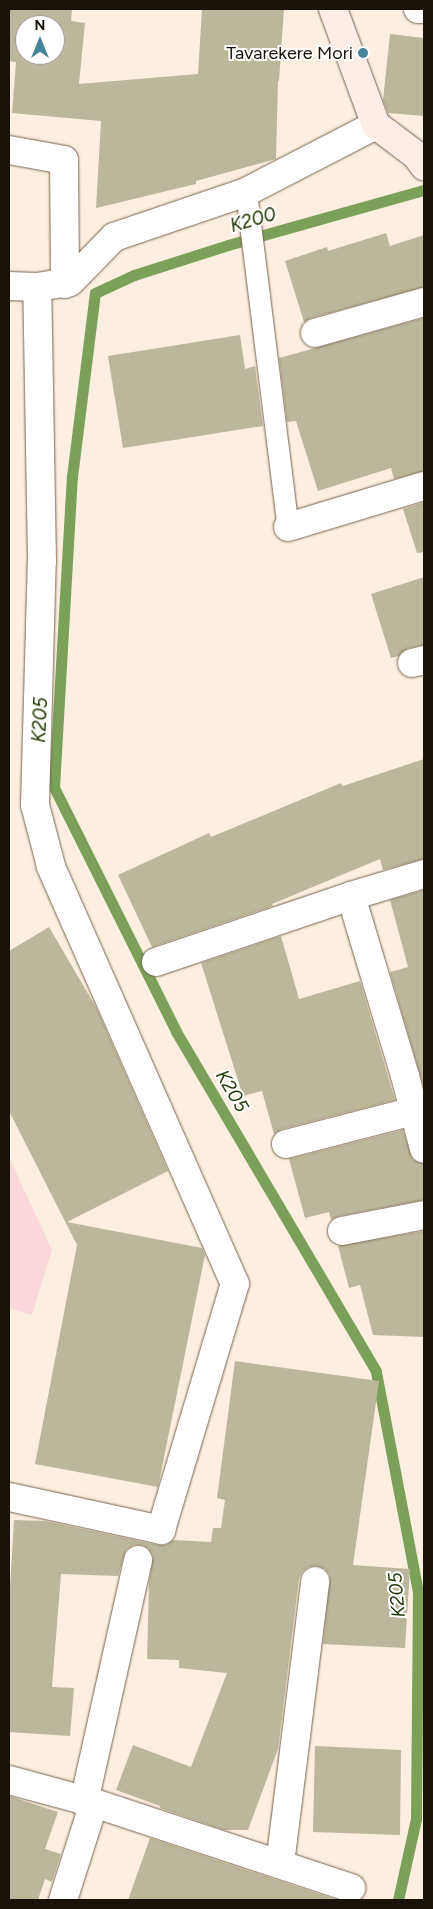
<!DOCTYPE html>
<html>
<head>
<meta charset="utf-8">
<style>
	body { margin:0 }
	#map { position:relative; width:433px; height:1909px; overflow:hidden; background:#fcefe0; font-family:Figtree,sans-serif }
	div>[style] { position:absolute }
	.green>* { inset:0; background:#fbd6da }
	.stream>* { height:11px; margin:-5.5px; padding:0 5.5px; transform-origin:5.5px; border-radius:5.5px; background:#7aa059 }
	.building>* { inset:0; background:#bbb79a }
	.roads { filter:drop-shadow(0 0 1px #75624d) drop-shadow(0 0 1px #75624d) }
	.lane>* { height:21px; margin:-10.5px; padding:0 10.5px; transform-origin:10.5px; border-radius:10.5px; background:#fff }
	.street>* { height:28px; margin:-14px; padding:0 14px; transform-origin:14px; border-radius:14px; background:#fff }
	.secondary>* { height:28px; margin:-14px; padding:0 14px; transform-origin:14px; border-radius:14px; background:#feece6 }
	.dots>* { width:14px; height:14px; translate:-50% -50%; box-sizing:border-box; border:2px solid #fff; border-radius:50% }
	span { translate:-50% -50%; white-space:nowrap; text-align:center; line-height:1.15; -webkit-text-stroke:4px #fff; paint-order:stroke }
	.poi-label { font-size:18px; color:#191209 }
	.right { translate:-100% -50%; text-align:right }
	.water-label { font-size:19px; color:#1f3701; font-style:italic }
	.frame { position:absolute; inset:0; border:10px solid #191209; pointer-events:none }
	.north { position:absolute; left:15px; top:15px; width:50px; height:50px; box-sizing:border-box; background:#fff; border:1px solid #a3a09d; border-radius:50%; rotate:0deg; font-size:14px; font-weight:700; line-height:20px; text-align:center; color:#191209 }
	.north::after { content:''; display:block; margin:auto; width:18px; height:22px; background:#448398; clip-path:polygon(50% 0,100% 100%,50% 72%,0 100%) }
</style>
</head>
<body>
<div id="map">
	<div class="green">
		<i style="clip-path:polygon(9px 1157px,52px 1250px,32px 1315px,9px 1308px)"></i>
	</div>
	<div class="stream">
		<i style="left:398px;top:1900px;width:83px;rotate:-77.5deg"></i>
		<i style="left:416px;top:1819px;width:227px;rotate:-89.5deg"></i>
		<i style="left:418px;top:1592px;width:225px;rotate:-100.8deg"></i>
		<i style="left:376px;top:1371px;width:394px;rotate:-120.5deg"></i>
		<i style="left:176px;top:1031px;width:273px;rotate:-116.6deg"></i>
		<i style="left:54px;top:787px;width:311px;rotate:-86.7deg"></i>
		<i style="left:72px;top:477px;width:185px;rotate:-82.9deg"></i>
		<i style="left:95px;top:293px;width:43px;rotate:-24.8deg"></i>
		<i style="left:134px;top:275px;width:99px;rotate:-17.7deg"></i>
		<i style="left:228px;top:245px;width:204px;rotate:-15.7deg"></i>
	</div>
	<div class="building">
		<i style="clip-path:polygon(evenodd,9px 9px,72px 9px,71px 21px,85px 23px,79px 84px,198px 74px,202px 9px,284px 9px,279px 81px,278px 81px,276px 159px,196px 181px,196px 184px,96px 208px,101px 121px,12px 113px,16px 62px,9px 61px,9px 9px,25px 25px,55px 25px,55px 55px,25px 55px,25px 25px)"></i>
		<i style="clip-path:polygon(390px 34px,424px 38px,424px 116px,388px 113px,383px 100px)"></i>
		<i style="clip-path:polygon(386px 233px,390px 246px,424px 235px,424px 287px,311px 318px,304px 322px,285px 261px,327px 247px,328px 251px)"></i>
		<i style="clip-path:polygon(424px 318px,424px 471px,394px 479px,391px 468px,318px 491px,296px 421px,287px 422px,279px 358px)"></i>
		<i style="clip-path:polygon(240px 335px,245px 369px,255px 366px,263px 426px,123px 448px,108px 356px)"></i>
		<i style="clip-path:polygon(424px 502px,424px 552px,417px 553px,403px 509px)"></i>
		<i style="clip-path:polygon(424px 577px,424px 645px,408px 648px,399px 656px,391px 658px,371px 594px)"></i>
		<i style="clip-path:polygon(424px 759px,424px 859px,383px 870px,380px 859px,272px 904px,273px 906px,152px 947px,118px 875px,209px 833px,211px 837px,341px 783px,343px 786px)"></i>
		<i style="clip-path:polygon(424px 890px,424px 1088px,390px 972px,408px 967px,390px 900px)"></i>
		<i style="clip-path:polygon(49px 927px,97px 1009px,168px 1171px,67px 1222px,202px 1248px,205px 1255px,158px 1487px,35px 1464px,77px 1245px,9px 1111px,9px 951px)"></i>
		<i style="clip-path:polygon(281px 936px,299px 999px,360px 981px,395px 1100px,282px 1129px,274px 1134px,262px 1091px,243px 1096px,201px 963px)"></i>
		<i style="clip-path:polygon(403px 1130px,413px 1160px,424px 1164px,424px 1200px,339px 1216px,331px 1220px,329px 1212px,305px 1218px,289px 1159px)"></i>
		<i style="clip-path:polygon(424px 1231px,424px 1337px,373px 1335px,360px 1285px,349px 1288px,338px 1246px)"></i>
		<i style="clip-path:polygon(235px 1361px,379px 1381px,353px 1565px,410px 1569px,405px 1648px,323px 1644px,330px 1575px,325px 1569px,317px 1566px,308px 1567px,302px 1572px,299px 1579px,278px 1749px,248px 1830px,224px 1830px,160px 1808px,160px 1806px,116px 1790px,133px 1745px,191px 1767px,227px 1673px,179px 1668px,179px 1660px,147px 1659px,149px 1583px,153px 1556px,149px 1549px,142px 1545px,133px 1545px,126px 1550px,118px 1576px,61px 1574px,52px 1687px,74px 1688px,70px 1736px,9px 1732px,9px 1604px,14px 1520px,45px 1521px,158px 1545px,166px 1545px,173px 1540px,211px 1542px,213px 1528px,221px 1528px,225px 1500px,217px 1498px)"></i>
		<i style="clip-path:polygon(315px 1746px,401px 1750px,400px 1835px,313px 1832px)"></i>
		<i style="clip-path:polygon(9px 1796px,58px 1812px,45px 1849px,61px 1854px,52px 1882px,45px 1879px,38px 1900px,9px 1900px)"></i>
		<i style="clip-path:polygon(150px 1838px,337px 1900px,128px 1900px)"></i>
	</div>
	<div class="roads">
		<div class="lane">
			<i style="left:246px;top:192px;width:338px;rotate:82.9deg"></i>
		</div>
		<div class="street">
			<i style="left:418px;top:9px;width:6px"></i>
			<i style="left:9px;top:150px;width:56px;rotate:10.3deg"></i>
			<i style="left:64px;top:160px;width:124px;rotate:89.5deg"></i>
			<i style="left:9px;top:286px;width:28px;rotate:2deg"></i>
			<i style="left:37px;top:287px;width:33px;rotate:-9deg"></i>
			<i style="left:70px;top:282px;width:63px;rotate:-45.6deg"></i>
			<i style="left:114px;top:237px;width:139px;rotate:-18.8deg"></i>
			<i style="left:246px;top:192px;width:146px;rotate:-27.3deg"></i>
			<i style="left:315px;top:333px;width:113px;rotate:-15.9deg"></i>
			<i style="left:288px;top:527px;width:142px;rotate:-16.8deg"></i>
			<i style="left:412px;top:663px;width:12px;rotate:-14deg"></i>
			<i style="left:351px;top:896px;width:188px;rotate:73.3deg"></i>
			<i style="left:405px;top:1076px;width:75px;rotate:75.4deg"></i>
			<i style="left:156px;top:962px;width:206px;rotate:-18.7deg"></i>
			<i style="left:351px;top:896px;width:76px;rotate:-16.8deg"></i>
			<i style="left:286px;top:1144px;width:132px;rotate:-14.5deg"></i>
			<i style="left:342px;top:1231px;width:84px;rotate:-11deg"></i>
			<i style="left:9px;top:1497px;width:156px;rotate:12.2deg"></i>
			<i style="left:161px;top:1530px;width:257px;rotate:-73.3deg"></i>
			<i style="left:235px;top:1284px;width:457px;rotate:-113.8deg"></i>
			<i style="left:51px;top:866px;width:63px;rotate:-104.7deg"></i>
			<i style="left:35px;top:805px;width:244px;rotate:-88.4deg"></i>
			<i style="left:42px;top:561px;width:274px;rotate:-91deg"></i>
			<i style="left:9px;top:1780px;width:88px;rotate:15.1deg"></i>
			<i style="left:84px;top:1802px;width:248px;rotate:-77.4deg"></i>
			<i style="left:280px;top:1864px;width:285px;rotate:-82.9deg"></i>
			<i style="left:63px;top:1900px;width:102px;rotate:-72.3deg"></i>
			<i style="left:94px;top:1803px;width:271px;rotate:18.3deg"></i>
		</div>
		<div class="secondary">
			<i style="left:333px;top:9px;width:124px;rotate:69.7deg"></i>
			<i style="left:376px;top:125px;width:50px;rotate:36.9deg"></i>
			<i style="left:416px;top:155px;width:14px;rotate:54deg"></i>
		</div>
	</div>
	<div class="dots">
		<i style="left:363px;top:53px;background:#448398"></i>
	</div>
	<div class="poi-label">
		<span class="right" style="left:353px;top:53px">Tavarekere Mori</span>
	</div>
	<div class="water-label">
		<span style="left:253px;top:220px;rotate:-16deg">K200</span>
		<span style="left:40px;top:720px;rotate:-87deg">K205</span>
		<span style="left:232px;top:1091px;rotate:59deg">K205</span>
		<span style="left:397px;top:1595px;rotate:-95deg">K205</span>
	</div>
	<div class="frame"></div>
	<div class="north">N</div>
</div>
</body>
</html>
